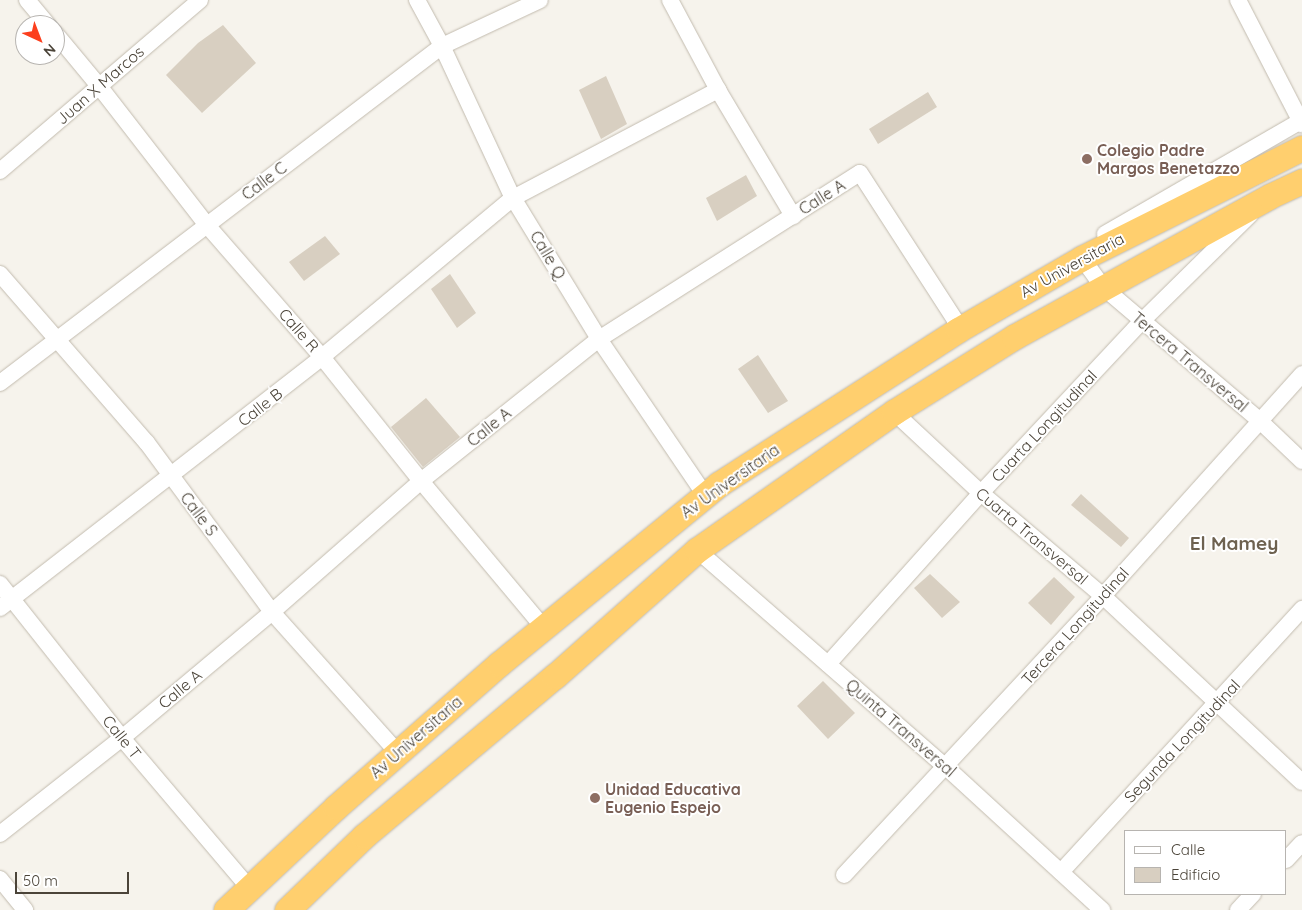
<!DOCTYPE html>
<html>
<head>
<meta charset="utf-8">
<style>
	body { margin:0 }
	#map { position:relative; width:1302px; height:910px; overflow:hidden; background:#f6f3ec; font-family:Quicksand,sans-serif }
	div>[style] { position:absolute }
	.building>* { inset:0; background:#d8cfc1 }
	.roads { filter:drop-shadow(0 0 1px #c2bbae) drop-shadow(0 0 1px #c2bbae) }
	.minor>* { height:16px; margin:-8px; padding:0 8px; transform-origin:8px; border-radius:8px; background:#fff }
	.highway>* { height:25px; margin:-12.5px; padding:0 12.5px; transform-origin:12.5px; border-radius:12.5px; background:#ffcf6e }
	.dots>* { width:14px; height:14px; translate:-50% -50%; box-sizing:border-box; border:2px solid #fff; border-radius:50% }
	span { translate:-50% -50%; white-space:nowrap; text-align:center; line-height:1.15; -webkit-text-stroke:4px #fff; paint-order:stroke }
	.street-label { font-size:16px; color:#4b4439 }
	.education-label { font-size:16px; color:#785e54; font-weight:700 }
	.left { translate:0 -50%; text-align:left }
	.quarter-label { font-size:19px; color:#6e6250; font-weight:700 }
	.legend { position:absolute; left:1124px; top:830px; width:162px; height:65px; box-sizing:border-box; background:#fff; border:1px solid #b7b4b0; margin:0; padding:6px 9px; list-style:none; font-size:15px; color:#4b4439 }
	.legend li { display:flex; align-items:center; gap:10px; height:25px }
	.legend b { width:25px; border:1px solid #b7b4b0 }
	.north { position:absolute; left:15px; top:15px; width:50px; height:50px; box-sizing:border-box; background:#fff; border:1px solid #b7b4b0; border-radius:50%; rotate:137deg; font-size:14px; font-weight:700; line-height:20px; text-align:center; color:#4b4439 }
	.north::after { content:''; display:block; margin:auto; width:18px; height:22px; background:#fc3f1d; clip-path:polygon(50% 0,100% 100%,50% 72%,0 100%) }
	.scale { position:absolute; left:15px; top:872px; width:114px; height:22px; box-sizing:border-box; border:2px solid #4b4439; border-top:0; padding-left:6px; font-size:15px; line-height:18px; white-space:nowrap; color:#4b4439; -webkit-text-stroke:4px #fff; paint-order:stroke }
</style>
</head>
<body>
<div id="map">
	<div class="building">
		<i style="clip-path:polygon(223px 25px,256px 63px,202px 113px,166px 75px,198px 43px)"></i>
		<i style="clip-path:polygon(606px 76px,627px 124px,601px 139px,579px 90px)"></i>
		<i style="clip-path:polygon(928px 92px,937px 107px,878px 144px,869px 129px)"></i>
		<i style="clip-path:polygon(746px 175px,757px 196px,717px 221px,706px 198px)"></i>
		<i style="clip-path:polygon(325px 236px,340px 254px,304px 281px,289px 262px)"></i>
		<i style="clip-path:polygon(450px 274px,476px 313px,457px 328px,431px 289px)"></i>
		<i style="clip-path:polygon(758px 355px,788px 401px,768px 413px,738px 369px)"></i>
		<i style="clip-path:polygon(426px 398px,460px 437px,423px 467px,391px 427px)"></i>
		<i style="clip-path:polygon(1081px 494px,1129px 538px,1121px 547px,1071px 505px)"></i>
		<i style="clip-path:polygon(930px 574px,960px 602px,942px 618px,914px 588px)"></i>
		<i style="clip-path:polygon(1054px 577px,1075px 597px,1051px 625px,1028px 603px)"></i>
		<i style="clip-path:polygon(823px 681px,855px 713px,828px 739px,797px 706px)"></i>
	</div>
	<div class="roads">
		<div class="minor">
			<i style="left:27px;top:0;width:33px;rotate:50deg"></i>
			<i style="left:417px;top:0;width:52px;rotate:61.5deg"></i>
			<i style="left:442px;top:46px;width:168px;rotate:65deg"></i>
			<i style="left:513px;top:198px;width:165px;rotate:58.6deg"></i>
			<i style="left:599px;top:339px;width:189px;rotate:55.8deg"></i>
			<i style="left:670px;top:0;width:102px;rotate:61.9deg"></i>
			<i style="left:718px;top:90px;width:147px;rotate:59.2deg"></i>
			<i style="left:1238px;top:0;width:140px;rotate:62.7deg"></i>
			<i style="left:55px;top:33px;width:69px;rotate:50.3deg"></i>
			<i style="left:99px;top:86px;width:175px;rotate:52.2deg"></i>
			<i style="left:206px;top:224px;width:176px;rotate:48.9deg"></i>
			<i style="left:322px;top:357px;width:159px;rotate:51.4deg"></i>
			<i style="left:421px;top:481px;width:190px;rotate:50.1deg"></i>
			<i style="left:0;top:171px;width:263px;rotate:-40.5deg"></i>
			<i style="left:1105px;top:234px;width:226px;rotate:-30deg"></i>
			<i style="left:1082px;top:258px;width:37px;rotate:54deg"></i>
			<i style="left:1104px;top:288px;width:205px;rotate:40.4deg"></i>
			<i style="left:1260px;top:421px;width:58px;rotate:43.6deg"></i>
			<i style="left:0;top:274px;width:224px;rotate:49deg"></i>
			<i style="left:147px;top:443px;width:210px;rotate:53.5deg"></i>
			<i style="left:272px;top:612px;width:189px;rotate:48.2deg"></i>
			<i style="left:0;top:383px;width:556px;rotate:-37.32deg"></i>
			<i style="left:442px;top:46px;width:108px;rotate:-25.1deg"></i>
			<i style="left:894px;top:412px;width:119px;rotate:43deg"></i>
			<i style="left:981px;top:493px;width:160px;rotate:40.2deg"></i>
			<i style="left:1103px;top:596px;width:272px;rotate:43.1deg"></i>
			<i style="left:697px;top:550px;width:330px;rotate:41.1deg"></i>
			<i style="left:946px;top:767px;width:212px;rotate:42.5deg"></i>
			<i style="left:0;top:584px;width:196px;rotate:51.6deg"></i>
			<i style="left:122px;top:738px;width:197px;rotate:49.7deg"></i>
			<i style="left:0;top:608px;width:408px;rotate:-37.9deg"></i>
			<i style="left:322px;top:357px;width:249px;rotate:-39.8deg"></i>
			<i style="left:513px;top:198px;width:232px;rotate:-27.8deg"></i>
			<i style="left:828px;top:664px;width:229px;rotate:-48.2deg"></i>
			<i style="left:981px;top:493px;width:236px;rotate:-46.9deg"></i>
			<i style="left:1142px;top:321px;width:151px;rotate:-44.5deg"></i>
			<i style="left:0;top:834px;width:155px;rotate:-38.2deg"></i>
			<i style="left:122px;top:738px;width:196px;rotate:-40deg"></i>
			<i style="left:272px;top:612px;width:198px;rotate:-41.3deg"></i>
			<i style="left:421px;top:481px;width:228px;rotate:-38.6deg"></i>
			<i style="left:599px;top:339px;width:309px;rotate:-32.5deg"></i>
			<i style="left:860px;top:173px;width:175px;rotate:57.1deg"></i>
			<i style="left:955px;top:320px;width:10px;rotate:73deg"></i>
			<i style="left:1286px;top:860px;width:23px;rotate:-47deg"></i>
			<i style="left:1061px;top:872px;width:357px;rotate:-47.5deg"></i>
			<i style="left:844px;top:875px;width:381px;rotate:-47.1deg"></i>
			<i style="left:1103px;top:596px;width:298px;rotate:-48.1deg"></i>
			<i style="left:0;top:879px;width:40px;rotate:51deg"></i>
			<i style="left:1238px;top:910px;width:22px;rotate:-47deg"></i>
		</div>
		<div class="highway">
			<i style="left:226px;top:910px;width:151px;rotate:-43.1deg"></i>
			<i style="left:336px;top:807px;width:217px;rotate:-41.3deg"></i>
			<i style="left:499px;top:664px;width:284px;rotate:-39.3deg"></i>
			<i style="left:719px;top:484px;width:284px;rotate:-32.8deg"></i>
			<i style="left:958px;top:330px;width:143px;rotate:-30.1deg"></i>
			<i style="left:1082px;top:258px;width:246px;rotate:-26.6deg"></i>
			<i style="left:287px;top:910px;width:107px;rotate:-43.9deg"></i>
			<i style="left:364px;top:836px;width:249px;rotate:-40deg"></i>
			<i style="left:555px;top:676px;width:190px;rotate:-41.6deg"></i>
			<i style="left:697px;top:550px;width:241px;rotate:-35deg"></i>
			<i style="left:894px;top:412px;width:142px;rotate:-32deg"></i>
			<i style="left:1014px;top:337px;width:292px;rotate:-28.8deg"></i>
			<i style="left:1270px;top:196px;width:35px;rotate:-25deg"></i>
		</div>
	</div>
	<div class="dots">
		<i style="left:1087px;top:159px;background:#8d6e63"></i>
		<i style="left:595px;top:798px;background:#8d6e63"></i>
	</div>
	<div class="street-label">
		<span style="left:100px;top:85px;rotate:-41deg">Juan X Marcos</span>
		<span style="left:264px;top:181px;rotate:-37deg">Calle C</span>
		<span style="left:822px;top:197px;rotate:-32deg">Calle A</span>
		<span style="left:548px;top:255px;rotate:59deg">Calle Q</span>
		<span style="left:1072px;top:265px;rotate:-29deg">Av Universitaria</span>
		<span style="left:299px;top:330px;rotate:49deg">Calle R</span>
		<span style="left:1190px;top:362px;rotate:40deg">Tercera Transversal</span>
		<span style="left:260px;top:407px;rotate:-38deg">Calle B</span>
		<span style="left:1044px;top:426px;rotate:-47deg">Cuarta Longitudinal</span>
		<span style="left:489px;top:427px;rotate:-39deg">Calle A</span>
		<span style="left:730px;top:481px;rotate:-35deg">Av Universitaria</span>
		<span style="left:199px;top:514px;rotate:53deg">Calle S</span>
		<span style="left:1032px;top:536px;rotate:40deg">Cuarta Transversal</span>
		<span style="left:1075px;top:626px;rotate:-48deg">Tercera Longitudinal</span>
		<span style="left:180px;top:689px;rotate:-40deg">Calle A</span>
		<span style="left:901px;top:728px;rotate:41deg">Quinta Transversal</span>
		<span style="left:122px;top:737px;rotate:51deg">Calle T</span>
		<span style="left:416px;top:737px;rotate:-41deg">Av Universitaria</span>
		<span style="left:1182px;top:741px;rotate:-47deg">Segunda Longitudinal</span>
	</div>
	<div class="education-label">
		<span class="left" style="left:1097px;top:159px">Colegio Padre<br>Margos Benetazzo</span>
		<span class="left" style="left:605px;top:798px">Unidad Educativa<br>Eugenio Espejo</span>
	</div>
	<div class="quarter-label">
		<span style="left:1234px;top:544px">El Mamey</span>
	</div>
	<ul class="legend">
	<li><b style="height:6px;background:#fff"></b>Calle</li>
	<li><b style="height:14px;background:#d8cfc1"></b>Edificio</li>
	</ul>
	<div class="north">N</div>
	<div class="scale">50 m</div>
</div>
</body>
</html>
